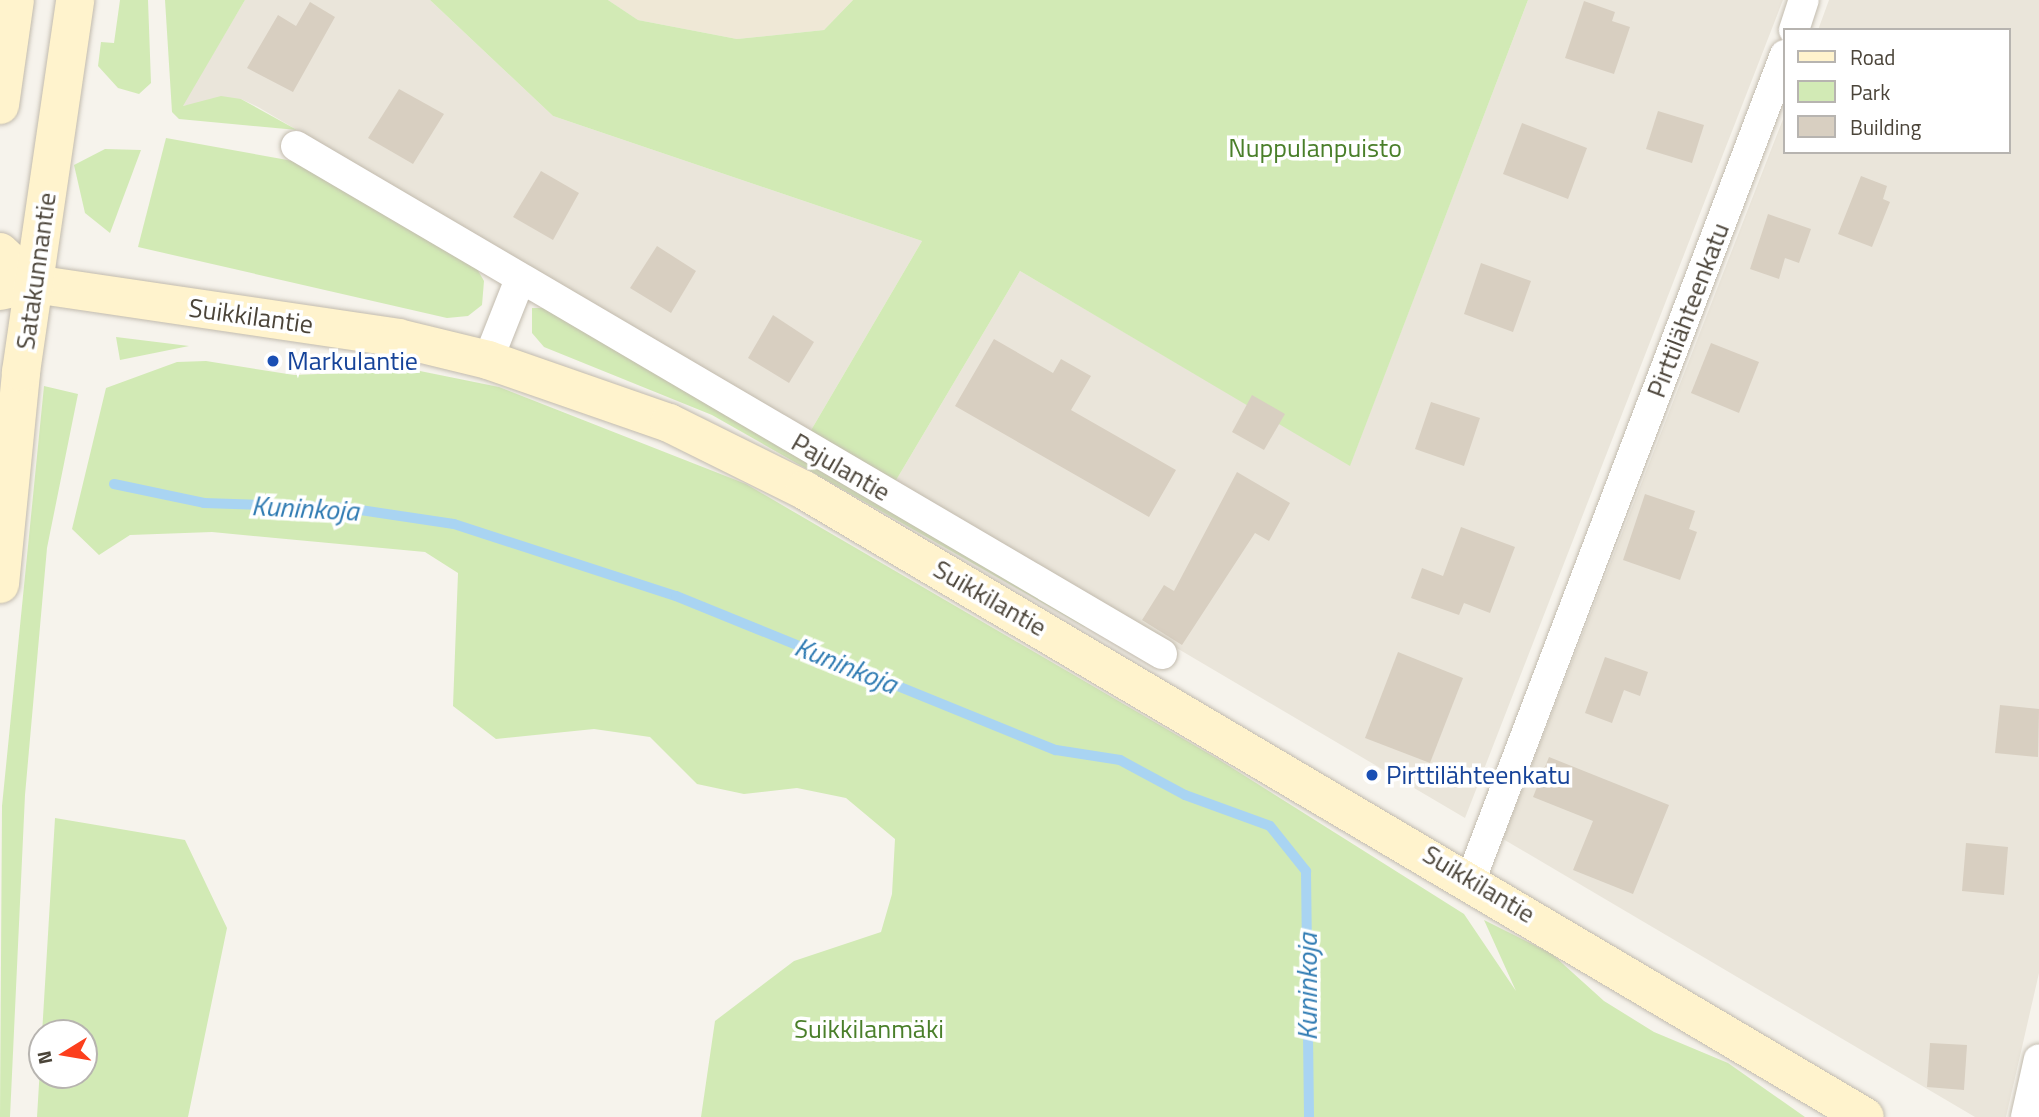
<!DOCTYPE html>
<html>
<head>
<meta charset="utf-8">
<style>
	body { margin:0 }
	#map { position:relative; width:2039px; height:1117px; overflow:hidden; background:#f6f3ec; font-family:"Titillium Web",sans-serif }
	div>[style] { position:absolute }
	.residential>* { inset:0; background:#eae5da }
	.education>* { inset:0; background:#efe8d6 }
	.green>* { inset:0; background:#d2eab5 }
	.stream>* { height:10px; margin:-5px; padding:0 5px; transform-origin:5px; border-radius:5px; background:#a9d4f2 }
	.building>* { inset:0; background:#d8cfc1 }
	.roads { filter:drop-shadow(0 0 2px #c2bbae) drop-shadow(0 0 2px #c2bbae) }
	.minor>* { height:30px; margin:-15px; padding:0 15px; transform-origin:15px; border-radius:15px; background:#fff }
	.secondary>* { height:38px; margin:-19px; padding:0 19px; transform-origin:19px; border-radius:19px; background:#fff3cd }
	.dots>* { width:19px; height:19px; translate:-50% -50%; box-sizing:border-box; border:4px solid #fff; border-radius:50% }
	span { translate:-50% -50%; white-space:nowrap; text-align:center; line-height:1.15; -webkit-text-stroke:7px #fff; paint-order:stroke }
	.park-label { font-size:26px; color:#4a7f2a }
	.street-label { font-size:26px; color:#4b4439 }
	.transit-label { font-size:26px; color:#164399 }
	.left { translate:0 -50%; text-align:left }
	.water-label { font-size:28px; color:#2e7ab2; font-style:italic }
	.legend { position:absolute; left:1783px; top:28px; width:228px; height:126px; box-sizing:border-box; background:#fff; border:2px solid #b7b4b0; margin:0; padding:9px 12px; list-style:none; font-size:21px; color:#4b4439 }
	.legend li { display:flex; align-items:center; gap:14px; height:35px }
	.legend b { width:35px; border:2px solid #b7b4b0 }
	.north { position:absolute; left:28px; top:1019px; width:70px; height:70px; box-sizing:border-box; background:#fff; border:2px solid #b7b4b0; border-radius:50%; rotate:259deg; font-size:19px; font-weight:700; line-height:28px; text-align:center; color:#4b4439 }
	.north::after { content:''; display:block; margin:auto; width:24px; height:32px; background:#fc3f1d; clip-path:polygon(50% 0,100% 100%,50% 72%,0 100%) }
</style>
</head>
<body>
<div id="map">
	<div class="residential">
		<i style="clip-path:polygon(245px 0,430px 0,553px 116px,922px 241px,810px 432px,258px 107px,241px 99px,182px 106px)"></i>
		<i style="clip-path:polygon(1528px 0,1783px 0,1465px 818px,895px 482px,1020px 271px,1350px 465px)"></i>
		<i style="clip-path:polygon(1829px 0,2039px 0,2039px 973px,2006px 1117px,1975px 1117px,1503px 839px,1785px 114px,1785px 152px,2009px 152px,2009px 30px,1818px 30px)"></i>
	</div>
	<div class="education">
		<i style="clip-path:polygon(608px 0,853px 0,824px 30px,737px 39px,638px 20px)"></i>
	</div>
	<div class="green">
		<i style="clip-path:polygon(120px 0,148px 0,151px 83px,139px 94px,118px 88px,98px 66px,101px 42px,114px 43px)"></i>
		<i style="clip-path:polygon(165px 0,245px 0,183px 106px,221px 96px,241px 99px,297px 130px,179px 119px,172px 112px)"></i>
		<i style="clip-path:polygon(430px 0,608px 0,638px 20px,737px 39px,824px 30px,853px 0,1528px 0,1350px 466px,1020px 271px,895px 482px,810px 432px,922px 241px,553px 116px)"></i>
		<i style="clip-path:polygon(166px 138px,293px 161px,476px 267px,484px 281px,482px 305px,468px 316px,447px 318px,138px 247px)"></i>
		<i style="clip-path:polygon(105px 149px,141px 150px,110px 233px,85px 213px,74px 165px)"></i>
		<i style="clip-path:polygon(532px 308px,551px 308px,1090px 619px,1085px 627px,712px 415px,544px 347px,532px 333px)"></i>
		<i style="clip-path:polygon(116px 337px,189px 346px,120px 360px)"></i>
		<i style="clip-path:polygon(206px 361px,294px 375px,415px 370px,499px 387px,746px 484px,1218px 759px,1464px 914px,1516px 991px,1484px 920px,1552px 954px,1604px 1001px,1654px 1032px,1728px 1063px,1805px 1117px,701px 1117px,715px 1021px,794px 961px,881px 932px,892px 894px,895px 839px,846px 798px,797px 788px,744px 794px,697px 784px,650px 737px,594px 729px,496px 739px,453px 706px,458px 573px,425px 552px,212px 532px,130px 535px,99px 555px,72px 529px,106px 388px,177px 362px)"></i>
		<i style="clip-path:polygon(44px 386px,78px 394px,47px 548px,25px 795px,10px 1117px,0 1117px,2px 806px)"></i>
		<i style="clip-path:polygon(evenodd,55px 818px,185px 840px,227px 928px,188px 1117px,37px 1117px,55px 818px,42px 1033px,84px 1033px,84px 1075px,42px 1075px,42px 1033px)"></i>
	</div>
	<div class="stream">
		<i style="left:114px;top:484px;width:92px;rotate:11.9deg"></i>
		<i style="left:204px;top:503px;width:143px;rotate:2deg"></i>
		<i style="left:347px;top:508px;width:108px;rotate:8.5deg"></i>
		<i style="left:454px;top:524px;width:233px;rotate:18deg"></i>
		<i style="left:676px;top:596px;width:410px;rotate:22.1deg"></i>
		<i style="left:1056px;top:750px;width:65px;rotate:8.9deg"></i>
		<i style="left:1120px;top:760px;width:74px;rotate:28.3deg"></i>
		<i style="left:1185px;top:795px;width:90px;rotate:20deg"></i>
		<i style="left:1270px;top:826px;width:58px;rotate:51.3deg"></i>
		<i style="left:1306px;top:871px;width:246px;rotate:89.3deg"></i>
	</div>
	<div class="building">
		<i style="clip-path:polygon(1584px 1px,1615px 12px,1612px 21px,1630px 27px,1614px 74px,1565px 58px)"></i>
		<i style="clip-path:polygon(310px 2px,335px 17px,293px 92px,247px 68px,278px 15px,296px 26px)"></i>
		<i style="clip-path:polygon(399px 89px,444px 114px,413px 164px,368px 138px)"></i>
		<i style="clip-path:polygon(1658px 111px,1704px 125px,1692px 163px,1646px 149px)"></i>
		<i style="clip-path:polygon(1522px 123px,1587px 148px,1568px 199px,1503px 174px)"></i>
		<i style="clip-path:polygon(541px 171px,579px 193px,553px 240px,513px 217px)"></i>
		<i style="clip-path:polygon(1861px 176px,1887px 186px,1883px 199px,1890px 202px,1872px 247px,1838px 234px)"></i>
		<i style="clip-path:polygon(1768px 214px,1811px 229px,1799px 263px,1785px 258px,1779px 279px,1750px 269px)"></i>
		<i style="clip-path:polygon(657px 246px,696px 271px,671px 313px,630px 288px)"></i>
		<i style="clip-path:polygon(1481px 263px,1531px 281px,1513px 332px,1464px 314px)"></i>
		<i style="clip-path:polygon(773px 315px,814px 342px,789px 383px,748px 358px)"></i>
		<i style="clip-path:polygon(994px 339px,1053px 373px,1061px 359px,1091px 376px,1071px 410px,1176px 470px,1149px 517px,955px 406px)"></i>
		<i style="clip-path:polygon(1711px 343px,1759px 362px,1739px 413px,1691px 393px)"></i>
		<i style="clip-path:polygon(1252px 395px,1285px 414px,1264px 450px,1232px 432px)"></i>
		<i style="clip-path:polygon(1431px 402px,1480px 418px,1464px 466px,1415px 449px)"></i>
		<i style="clip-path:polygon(1237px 472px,1290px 503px,1269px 541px,1255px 533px,1182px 645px,1142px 620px,1164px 585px,1174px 591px)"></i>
		<i style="clip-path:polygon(1645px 494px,1695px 511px,1689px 529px,1697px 532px,1680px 580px,1623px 560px)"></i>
		<i style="clip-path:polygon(1461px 527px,1515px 547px,1490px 613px,1464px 603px,1459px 615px,1411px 598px,1422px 568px,1443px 576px)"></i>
		<i style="clip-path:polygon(1398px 652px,1463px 678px,1430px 763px,1365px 738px)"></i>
		<i style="clip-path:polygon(1605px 657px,1648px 672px,1640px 696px,1624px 690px,1612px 723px,1585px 713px)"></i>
		<i style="clip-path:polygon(2000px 705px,2039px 709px,2038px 757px,1995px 753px)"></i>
		<i style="clip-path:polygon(1549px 757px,1669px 805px,1633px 894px,1573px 870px,1593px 821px,1533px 797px)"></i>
		<i style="clip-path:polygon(1966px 843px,2008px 847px,2004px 895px,1962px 891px)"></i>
		<i style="clip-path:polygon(1930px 1043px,1967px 1045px,1964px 1090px,1927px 1087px)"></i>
	</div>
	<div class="roads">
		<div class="minor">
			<i style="left:1794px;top:30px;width:32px;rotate:-72deg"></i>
			<i style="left:296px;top:146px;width:1004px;rotate:30.4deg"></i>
			<i style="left:488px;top:360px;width:87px;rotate:-68.4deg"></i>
			<i style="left:1471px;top:879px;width:882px;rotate:-69.14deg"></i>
			<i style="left:2026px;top:1117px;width:59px;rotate:-77.4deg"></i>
		</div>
		<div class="secondary">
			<i style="left:0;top:105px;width:106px;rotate:-81.9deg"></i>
			<i style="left:0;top:252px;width:47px;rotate:43.3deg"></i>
			<i style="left:0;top:291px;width:35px;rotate:-12deg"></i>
			<i style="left:34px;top:284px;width:368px;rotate:8.4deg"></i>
			<i style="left:398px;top:338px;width:93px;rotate:13.7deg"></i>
			<i style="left:488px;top:360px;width:192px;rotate:19.2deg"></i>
			<i style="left:669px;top:423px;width:151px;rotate:26.4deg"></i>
			<i style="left:804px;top:490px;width:1232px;rotate:30.58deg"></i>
			<i style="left:0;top:584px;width:213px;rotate:-84.3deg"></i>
			<i style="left:21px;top:372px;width:376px;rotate:-81.7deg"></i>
		</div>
	</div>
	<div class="dots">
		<i style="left:273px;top:361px;background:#1a4fb4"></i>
		<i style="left:1372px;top:775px;background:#1a4fb4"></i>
	</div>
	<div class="park-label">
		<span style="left:1315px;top:148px">Nuppulanpuisto</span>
		<span style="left:869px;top:1029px">Suikkilanmäki</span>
	</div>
	<div class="street-label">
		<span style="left:36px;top:271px;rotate:-82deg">Satakunnantie</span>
		<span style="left:1688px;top:310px;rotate:-69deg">Pirttilähteenkatu</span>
		<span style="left:251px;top:316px;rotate:8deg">Suikkilantie</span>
		<span style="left:841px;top:467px;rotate:30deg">Pajulantie</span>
		<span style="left:990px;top:598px;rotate:30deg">Suikkilantie</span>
		<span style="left:1479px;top:884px;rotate:31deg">Suikkilantie</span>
	</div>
	<div class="transit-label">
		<span class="left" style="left:287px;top:361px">Markulantie</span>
		<span class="left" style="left:1386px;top:775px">Pirttilähteenkatu</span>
	</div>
	<div class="water-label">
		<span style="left:305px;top:508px;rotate:3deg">Kuninkoja</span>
		<span style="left:846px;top:665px;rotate:22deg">Kuninkoja</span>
		<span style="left:1307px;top:987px;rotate:-90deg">Kuninkoja</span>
	</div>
	<ul class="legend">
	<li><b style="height:9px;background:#fff3cd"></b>Road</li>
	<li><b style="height:19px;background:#d2eab5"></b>Park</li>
	<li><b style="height:19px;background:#d8cfc1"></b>Building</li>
	</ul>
	<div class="north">N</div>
</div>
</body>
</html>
